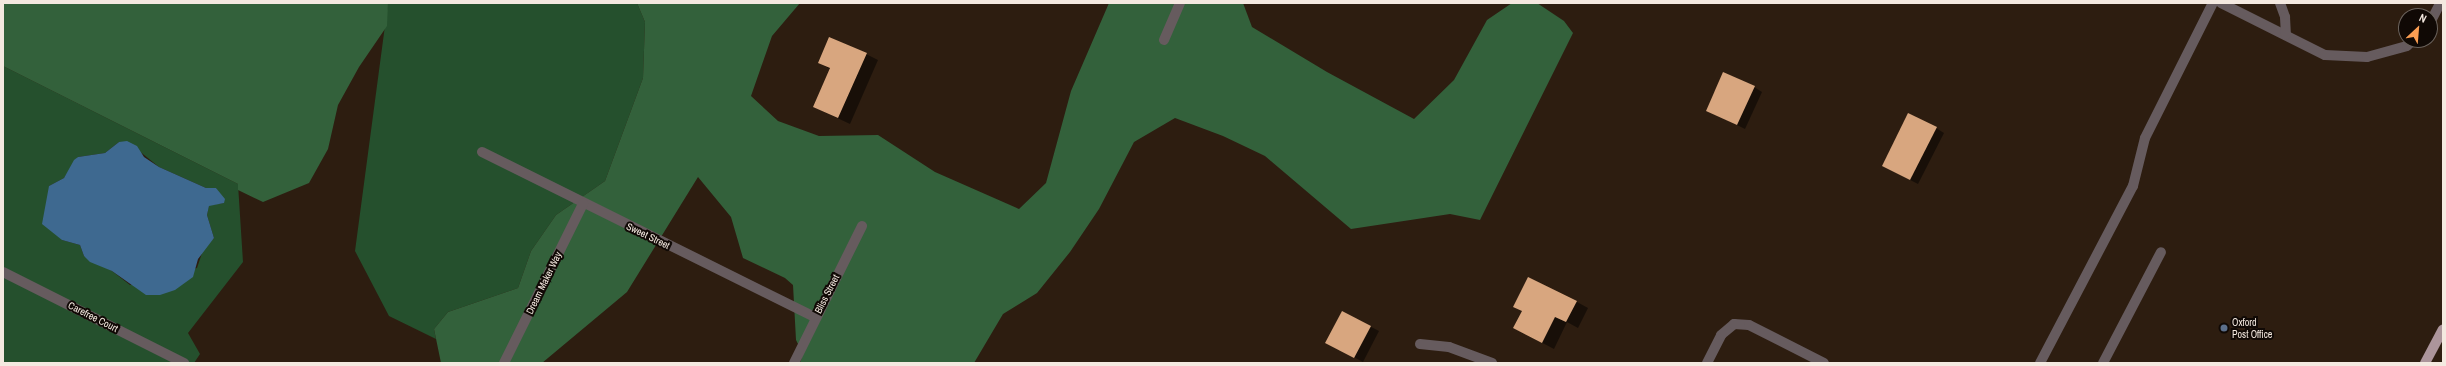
<!DOCTYPE html>
<html>
<head>
<meta charset="utf-8">
<style>
	body { margin:0 }
	#map { position:relative; width:2446px; height:366px; overflow:hidden; background:#2d1d10; font-family:"Archivo Narrow",sans-serif }
	div>[style] { position:absolute }
	.green>* { inset:0; background:#25502d }
	.forest>* { inset:0; background:#33613b }
	.water>* { inset:0; background:#3e6990 }
	.shadow>* { inset:0; background:#0007 }
	.building>* { inset:0; background:#d8a67f }
	.lane>* { height:10px; margin:-5px; padding:0 5px; transform-origin:5px; border-radius:5px; background:#665b5e }
	.street>* { height:10px; margin:-5px; padding:0 5px; transform-origin:5px; border-radius:5px; background:#665b5e }
	.primary>* { height:10px; margin:-5px; padding:0 5px; transform-origin:5px; border-radius:5px; background:#ac959b }
	.dots>* { width:11px; height:11px; translate:-50% -50%; box-sizing:border-box; border:2px solid #100905; border-radius:50% }
	span { translate:-50% -50%; white-space:nowrap; text-align:center; line-height:1.15; -webkit-text-stroke:4px #100905; paint-order:stroke }
	.street-label { font-size:10px; color:#f4e9e0 }
	.poi-label { font-size:10px; color:#f4e9e0 }
	.left { translate:0 -50%; text-align:left }
	.frame { position:absolute; inset:0; border:4px solid #f4e9e0; pointer-events:none }
	.north { position:absolute; left:2398px; top:8px; width:40px; height:40px; box-sizing:border-box; background:#100905; border:1px solid #6b635d; border-radius:50%; rotate:26deg; font-size:11px; font-weight:700; line-height:16px; text-align:center; color:#f4e9e0 }
	.north::after { content:''; display:block; margin:auto; width:14px; height:18px; background:#fc9e52; clip-path:polygon(50% 0,100% 100%,50% 72%,0 100%) }
</style>
</head>
<body>
<div id="map">
	<div class="green">
		<i style="clip-path:polygon(388px 3px,637px 3px,645px 22px,643px 78px,605px 181px,556px 215px,531px 251px,518px 288px,448px 312px,434px 329px,436px 339px,389px 316px,355px 251px)"></i>
		<i style="clip-path:polygon(evenodd,3px 66px,238px 184px,243px 262px,188px 333px,200px 354px,194px 363px,3px 363px,3px 66px,119px 142px,138px 150px,159px 167px,206px 188px,216px 188px,224px 203px,209px 205px,207px 215px,214px 238px,203px 250px,197px 268px,130px 285px,112px 271px,84px 256px,80px 245px,62px 240px,49px 186px,64px 178px,78px 157px,105px 153px,119px 142px)"></i>
	</div>
	<div class="forest">
		<i style="clip-path:polygon(3px 3px,388px 3px,387px 26px,359px 67px,338px 105px,328px 149px,309px 183px,263px 202px,238px 190px,238px 184px,3px 66px)"></i>
		<i style="clip-path:polygon(637px 3px,800px 3px,772px 36px,751px 96px,778px 121px,819px 136px,878px 135px,935px 172px,1019px 209px,1046px 183px,1071px 91px,1109px 3px,1243px 3px,1252px 27px,1327px 72px,1414px 119px,1454px 80px,1487px 20px,1512px 3px,1537px 3px,1564px 21px,1573px 33px,1480px 220px,1450px 214px,1351px 229px,1265px 156px,1223px 136px,1175px 118px,1134px 142px,1099px 209px,1070px 252px,1037px 293px,1003px 314px,974px 363px,800px 363px,803px 354px,796px 340px,793px 285px,785px 278px,743px 258px,731px 217px,698px 177px,627px 292px,542px 363px,441px 363px,434px 329px,448px 312px,518px 288px,531px 251px,556px 215px,605px 181px,643px 78px,645px 22px)"></i>
	</div>
	<div class="water">
		<i style="clip-path:polygon(127px 141px,137px 146px,144px 157px,159px 167px,206px 188px,216px 188px,225px 199px,224px 203px,209px 206px,207px 215px,214px 238px,198px 259px,193px 277px,175px 290px,160px 295px,146px 295px,112px 271px,90px 262px,84px 256px,80px 245px,62px 240px,42px 224px,49px 186px,64px 178px,74px 160px,78px 157px,105px 153px,119px 142px)"></i>
	</div>
	<div class="shadow">
		<i style="clip-path:polygon(866px 54px,878px 60px,850px 124px,814px 107px,830px 69px,819px 63px)"></i>
		<i style="clip-path:polygon(1754px 87px,1762px 92px,1745px 129px,1707px 110px)"></i>
		<i style="clip-path:polygon(1936px 128px,1944px 133px,1918px 184px,1891px 170px)"></i>
		<i style="clip-path:polygon(1577px 302px,1588px 308px,1578px 328px,1567px 322px,1554px 349px,1514px 328px)"></i>
		<i style="clip-path:polygon(1342px 312px,1379px 331px,1363px 362px,1335px 347px)"></i>
	</div>
	<div class="building">
		<i style="clip-path:polygon(829px 37px,867px 53px,838px 118px,813px 107px,830px 68px,818px 63px)"></i>
		<i style="clip-path:polygon(1723px 72px,1755px 86px,1737px 125px,1706px 111px)"></i>
		<i style="clip-path:polygon(1908px 113px,1937px 127px,1910px 180px,1882px 166px)"></i>
		<i style="clip-path:polygon(1528px 277px,1577px 301px,1566px 322px,1555px 317px,1542px 343px,1513px 328px,1522px 311px,1513px 307px)"></i>
		<i style="clip-path:polygon(1342px 311px,1371px 326px,1354px 358px,1325px 343px)"></i>
	</div>
	<div class="lane">
		<i style="left:2221px;top:3px;width:116px;rotate:26.6deg"></i>
		<i style="left:2325px;top:55px;width:42px;rotate:2.7deg"></i>
		<i style="left:2367px;top:57px;width:41px;rotate:-15.4deg"></i>
		<i style="left:2407px;top:46px;width:8px;rotate:-45deg"></i>
		<i style="left:2280px;top:3px;width:15px;rotate:70deg"></i>
		<i style="left:2285px;top:17px;width:18px;rotate:87deg"></i>
		<i style="left:2430px;top:23px;width:22px;rotate:-63deg"></i>
		<i style="left:1420px;top:344px;width:29px;rotate:6deg"></i>
		<i style="left:1449px;top:347px;width:46px;rotate:20.4deg"></i>
		<i style="left:2040px;top:363px;width:200px;rotate:-62.3deg"></i>
		<i style="left:2133px;top:186px;width:49px;rotate:-76deg"></i>
		<i style="left:2145px;top:138px;width:151px;rotate:-63.3deg"></i>
		<i style="left:2103px;top:363px;width:125px;rotate:-62.4deg"></i>
	</div>
	<div class="street">
		<i style="left:1164px;top:40px;width:40px;rotate:-66.6deg"></i>
		<i style="left:482px;top:152px;width:373px;rotate:26.4deg"></i>
		<i style="left:3px;top:272px;width:203px;rotate:26.7deg"></i>
		<i style="left:504px;top:363px;width:178px;rotate:-63.6deg"></i>
		<i style="left:794px;top:363px;width:153px;rotate:-63.6deg"></i>
		<i style="left:1707px;top:363px;width:31px;rotate:-63deg"></i>
		<i style="left:1721px;top:335px;width:17px;rotate:-40deg"></i>
		<i style="left:1734px;top:324px;width:15px;rotate:4deg"></i>
		<i style="left:1749px;top:325px;width:84px;rotate:26.9deg"></i>
	</div>
	<div class="primary">
		<i style="left:2425px;top:363px;width:38px;rotate:-62deg"></i>
	</div>
	<div class="dots">
		<i style="left:2224px;top:328px;background:#5c6f8a"></i>
	</div>
	<div class="street-label">
		<span style="left:648px;top:236px;rotate:26deg">Sweet Street</span>
		<span style="left:544px;top:283px;rotate:-64deg">Dream Maker Way</span>
		<span style="left:827px;top:294px;rotate:-63deg">Bliss Street</span>
		<span style="left:93px;top:317px;rotate:27deg">Carefree Court</span>
	</div>
	<div class="poi-label">
		<span class="left" style="left:2232px;top:328px">Oxford<br>Post Office</span>
	</div>
	<div class="frame"></div>
	<div class="north">N</div>
</div>
</body>
</html>
